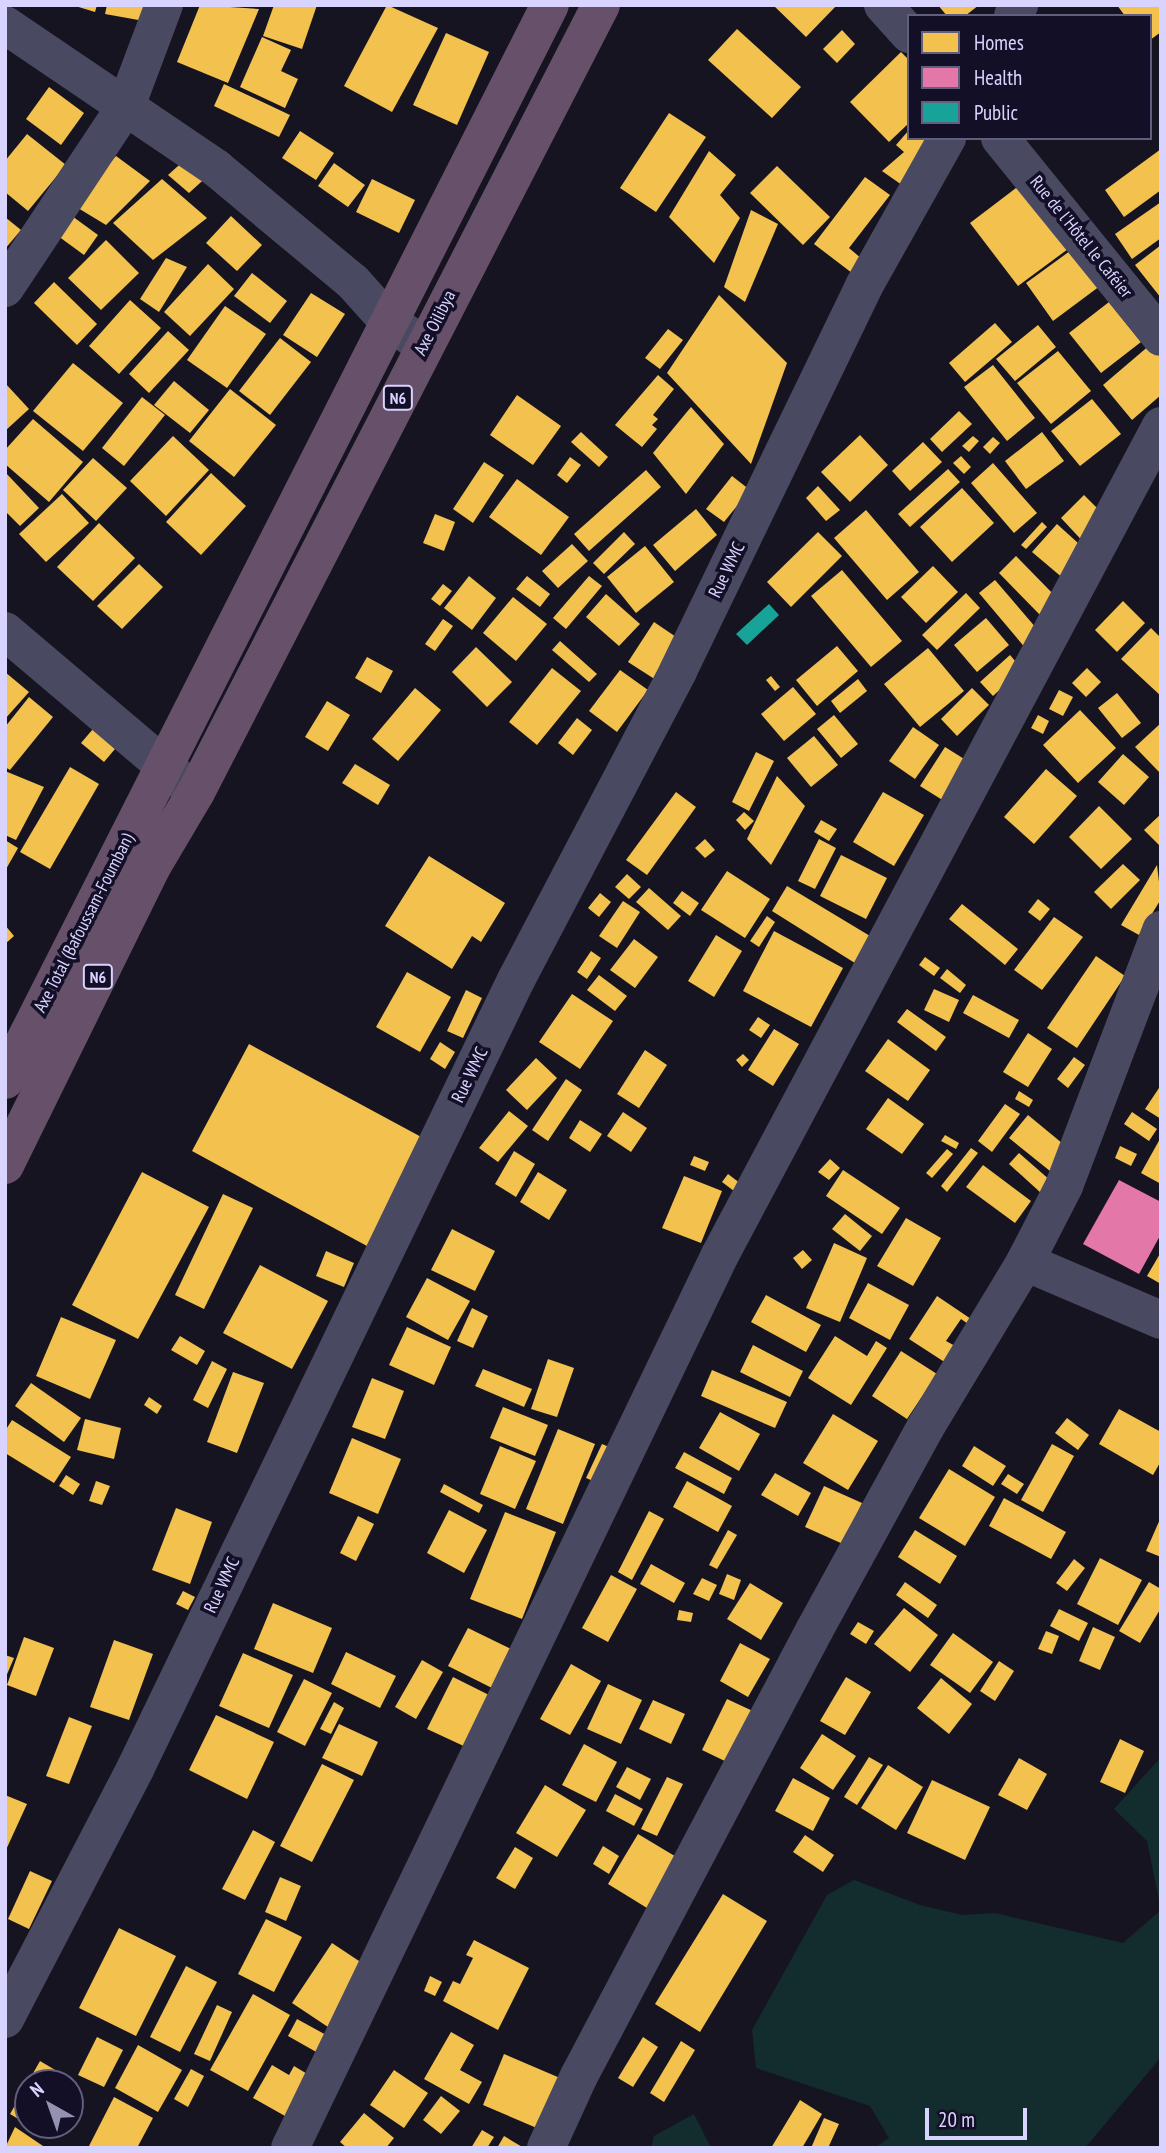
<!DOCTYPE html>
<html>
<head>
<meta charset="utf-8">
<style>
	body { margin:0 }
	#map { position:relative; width:1166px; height:2153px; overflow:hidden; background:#161421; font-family:"PT Sans Narrow",sans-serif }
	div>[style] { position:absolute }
	.green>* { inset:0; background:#132c2d }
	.homes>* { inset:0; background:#f2c14e }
	.health>* { inset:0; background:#e377a8 }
	.public>* { inset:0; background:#17a398 }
	.minor>* { height:38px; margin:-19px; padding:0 19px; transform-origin:19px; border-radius:19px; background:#4a4962 }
	.highway>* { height:38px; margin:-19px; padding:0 19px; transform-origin:19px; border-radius:19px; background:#67516a }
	span { translate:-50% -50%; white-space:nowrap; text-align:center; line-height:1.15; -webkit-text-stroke:7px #130f26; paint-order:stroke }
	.shield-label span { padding:2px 5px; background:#130f26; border:2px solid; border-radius:5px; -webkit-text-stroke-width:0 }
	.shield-label { font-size:16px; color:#d9d4ff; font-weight:700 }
	.street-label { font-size:18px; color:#d9d4ff }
	.frame { position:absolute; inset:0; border:7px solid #d9d4ff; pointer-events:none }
	.legend { position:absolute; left:907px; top:14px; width:245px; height:126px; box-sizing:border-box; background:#130f26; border:2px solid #625e7d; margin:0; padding:9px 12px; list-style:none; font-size:21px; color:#d9d4ff }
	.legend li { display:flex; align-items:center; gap:14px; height:35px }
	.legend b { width:35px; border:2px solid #625e7d }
	.north { position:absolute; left:14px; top:2069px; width:70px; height:70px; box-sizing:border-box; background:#130f26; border:2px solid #625e7d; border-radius:50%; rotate:320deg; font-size:19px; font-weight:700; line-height:28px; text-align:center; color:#d9d4ff }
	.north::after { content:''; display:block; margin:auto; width:24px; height:32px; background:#9591b1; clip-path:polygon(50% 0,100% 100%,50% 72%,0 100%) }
	.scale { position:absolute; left:925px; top:2108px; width:102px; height:32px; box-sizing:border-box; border:4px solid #d9d4ff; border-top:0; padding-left:9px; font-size:21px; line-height:24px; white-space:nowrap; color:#d9d4ff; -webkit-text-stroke:5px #130f26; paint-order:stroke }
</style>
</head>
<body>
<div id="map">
	<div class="green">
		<i style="clip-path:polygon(1161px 1757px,1161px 2057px,1085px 2148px,874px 2148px,889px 2138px,870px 2106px,756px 2068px,752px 2030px,827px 1895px,854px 1880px,920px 1905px,962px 1915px,995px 1913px,1123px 1943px,1161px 1910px,1147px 1841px,1114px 1809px)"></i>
		<i style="clip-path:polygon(694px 2114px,711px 2148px,651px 2148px,654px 2136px)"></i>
	</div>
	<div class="homes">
		<i style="clip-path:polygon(72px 5px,97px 5px,95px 12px)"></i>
		<i style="clip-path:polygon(107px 5px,148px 5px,144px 21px,105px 14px)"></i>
		<i style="clip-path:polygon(200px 5px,259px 9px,228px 83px,177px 62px)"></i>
		<i style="clip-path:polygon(274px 5px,317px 5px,302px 49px,263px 36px)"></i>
		<i style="clip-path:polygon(387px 5px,438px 28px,392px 112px,344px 86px)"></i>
		<i style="clip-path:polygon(773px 5px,837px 5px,806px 37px)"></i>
		<i style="clip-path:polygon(938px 5px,979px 5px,965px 16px,947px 16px)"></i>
		<i style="clip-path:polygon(1117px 5px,1161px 5px,1161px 32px,1150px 40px,1150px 16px,1125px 16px)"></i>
		<i style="clip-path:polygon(737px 29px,801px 87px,772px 118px,708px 60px)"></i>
		<i style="clip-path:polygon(842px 30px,855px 44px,837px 63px,823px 49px)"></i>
		<i style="clip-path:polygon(446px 33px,489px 52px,457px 125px,413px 105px)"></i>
		<i style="clip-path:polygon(262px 37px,291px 50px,281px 71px,298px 79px,285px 108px,240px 87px)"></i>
		<i style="clip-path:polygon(901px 52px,909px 60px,909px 123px,889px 142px,850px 102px)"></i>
		<i style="clip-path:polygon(224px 84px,290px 115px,279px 137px,214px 106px)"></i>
		<i style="clip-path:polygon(49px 87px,84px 113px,61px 145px,26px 119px)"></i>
		<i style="clip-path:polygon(669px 113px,706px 137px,656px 212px,620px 188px)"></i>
		<i style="clip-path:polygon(909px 130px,909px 138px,939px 138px,909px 190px,882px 171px,904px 152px,896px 145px)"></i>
		<i style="clip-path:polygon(300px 131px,334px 153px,316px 180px,282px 158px)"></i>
		<i style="clip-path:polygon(27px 134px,66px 165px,28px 211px,5px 192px,5px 161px)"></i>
		<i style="clip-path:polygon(1161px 149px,1161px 190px,1124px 217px,1105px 190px)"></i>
		<i style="clip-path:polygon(709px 151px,736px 175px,720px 195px,740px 218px,714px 263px,669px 217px)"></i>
		<i style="clip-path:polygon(116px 156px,150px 181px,106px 225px,73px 205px)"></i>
		<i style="clip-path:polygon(188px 157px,211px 173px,189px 193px,168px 175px)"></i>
		<i style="clip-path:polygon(334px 163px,365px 185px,348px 207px,318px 186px)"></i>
		<i style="clip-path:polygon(777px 166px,830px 217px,803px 245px,750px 193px)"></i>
		<i style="clip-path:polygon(865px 177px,890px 195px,849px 248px,862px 259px,852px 273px,814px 244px)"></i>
		<i style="clip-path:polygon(162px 179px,207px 218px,153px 260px,113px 223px)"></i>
		<i style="clip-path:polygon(372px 179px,415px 200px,399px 233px,356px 212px)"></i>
		<i style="clip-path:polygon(1020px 185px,1068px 249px,1018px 286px,970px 223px)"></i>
		<i style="clip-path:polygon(1161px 202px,1161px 238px,1132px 259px,1115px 234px)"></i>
		<i style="clip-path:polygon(751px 210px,778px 224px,745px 302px,724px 287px)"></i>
		<i style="clip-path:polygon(72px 216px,98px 235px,84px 255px,58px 236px)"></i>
		<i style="clip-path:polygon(231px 216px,262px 245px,237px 271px,206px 243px)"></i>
		<i style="clip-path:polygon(5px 217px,21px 230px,5px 249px)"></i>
		<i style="clip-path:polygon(106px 240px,139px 273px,101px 310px,68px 278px)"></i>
		<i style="clip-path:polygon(1081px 243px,1108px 280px,1053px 321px,1026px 283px)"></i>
		<i style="clip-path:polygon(1161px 245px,1161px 298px,1135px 265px)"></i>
		<i style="clip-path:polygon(166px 258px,187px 267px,159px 312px,140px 299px)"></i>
		<i style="clip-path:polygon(208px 264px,234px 289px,190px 336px,164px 312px)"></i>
		<i style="clip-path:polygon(252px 273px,287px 301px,270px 323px,234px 296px)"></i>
		<i style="clip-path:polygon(54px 282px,97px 324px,77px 345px,34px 303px)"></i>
		<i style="clip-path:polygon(311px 293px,345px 314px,317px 357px,283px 335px)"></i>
		<i style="clip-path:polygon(719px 295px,787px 363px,751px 464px,667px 373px)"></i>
		<i style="clip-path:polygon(130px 300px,161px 328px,119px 374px,89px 346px)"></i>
		<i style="clip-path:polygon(1109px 302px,1141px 342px,1101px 373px,1069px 333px)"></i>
		<i style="clip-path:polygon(225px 306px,266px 334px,227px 388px,187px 360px)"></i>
		<i style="clip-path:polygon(995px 323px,1012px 342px,965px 382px,949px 363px)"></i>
		<i style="clip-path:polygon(1038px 325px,1056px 347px,1015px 381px,996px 359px)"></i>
		<i style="clip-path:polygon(668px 329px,683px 340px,660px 369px,645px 358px)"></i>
		<i style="clip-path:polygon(168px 331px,189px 350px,149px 393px,129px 374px)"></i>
		<i style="clip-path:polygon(280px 338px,311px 362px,270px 415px,239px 391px)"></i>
		<i style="clip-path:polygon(1151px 344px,1161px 356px,1161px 395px,1132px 420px,1103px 385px)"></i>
		<i style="clip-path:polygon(1058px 351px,1091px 391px,1051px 424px,1017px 383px)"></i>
		<i style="clip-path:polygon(73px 363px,123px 403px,83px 451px,33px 411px)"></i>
		<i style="clip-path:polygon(993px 365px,1035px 418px,1007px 441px,964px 387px)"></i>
		<i style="clip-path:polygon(658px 375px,674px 389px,653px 415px,658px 419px,652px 425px,657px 429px,642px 447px,615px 425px)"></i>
		<i style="clip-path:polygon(174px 381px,209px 410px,190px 433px,154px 405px)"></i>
		<i style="clip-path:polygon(5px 383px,29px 409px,5px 431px)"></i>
		<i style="clip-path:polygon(230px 389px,276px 425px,234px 477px,189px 441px)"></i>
		<i style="clip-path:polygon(517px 395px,561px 426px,533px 465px,490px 435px)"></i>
		<i style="clip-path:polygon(142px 397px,165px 415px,124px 466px,102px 448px)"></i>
		<i style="clip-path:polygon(1092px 399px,1121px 434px,1080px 466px,1051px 431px)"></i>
		<i style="clip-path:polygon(691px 407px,724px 444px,686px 494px,653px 453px)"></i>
		<i style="clip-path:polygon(959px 411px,972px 424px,942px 452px,930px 439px)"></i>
		<i style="clip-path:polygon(33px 419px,83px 462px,49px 502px,5px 464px,5px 450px)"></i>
		<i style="clip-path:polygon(581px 432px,608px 457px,599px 467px,571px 442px)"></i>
		<i style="clip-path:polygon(1042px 432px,1064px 461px,1026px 489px,1005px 461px)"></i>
		<i style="clip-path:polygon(860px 435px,888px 465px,850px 502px,821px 472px)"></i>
		<i style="clip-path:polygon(173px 436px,209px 470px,166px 516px,130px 481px)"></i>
		<i style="clip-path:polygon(973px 436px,979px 441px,969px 452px,962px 446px)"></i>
		<i style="clip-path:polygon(993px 437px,1000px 443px,990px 454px,983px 447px)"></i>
		<i style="clip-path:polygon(923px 442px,942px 462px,910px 491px,892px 471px)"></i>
		<i style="clip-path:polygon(961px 456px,971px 467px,964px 474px,953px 463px)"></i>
		<i style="clip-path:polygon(570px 457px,581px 465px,567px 483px,557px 475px)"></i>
		<i style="clip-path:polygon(93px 458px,127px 488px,96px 521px,63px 490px)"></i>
		<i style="clip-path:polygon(484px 462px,504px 475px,473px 523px,453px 509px)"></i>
		<i style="clip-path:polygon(993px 463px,1037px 513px,1014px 533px,971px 483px)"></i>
		<i style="clip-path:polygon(948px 469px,960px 482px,910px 527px,898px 514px)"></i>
		<i style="clip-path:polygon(646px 470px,661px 487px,589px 551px,574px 534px)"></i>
		<i style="clip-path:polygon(5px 472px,39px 508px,20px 526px,5px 511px)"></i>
		<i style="clip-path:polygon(211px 473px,246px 506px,201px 555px,166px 522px)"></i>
		<i style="clip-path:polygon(732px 476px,750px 490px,724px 522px,706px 509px)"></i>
		<i style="clip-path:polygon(517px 479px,569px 517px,541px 555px,489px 517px)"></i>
		<i style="clip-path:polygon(818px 486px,840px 510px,826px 521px,806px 498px)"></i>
		<i style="clip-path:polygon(962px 488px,994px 523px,952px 562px,920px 527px)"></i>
		<i style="clip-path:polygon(62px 494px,89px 523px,46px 562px,19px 534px)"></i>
		<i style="clip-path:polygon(1084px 495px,1104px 515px,1089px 548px,1061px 518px)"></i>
		<i style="clip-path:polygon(696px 509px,717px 535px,675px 571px,653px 545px)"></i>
		<i style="clip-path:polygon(866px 510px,919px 572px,887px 600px,834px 538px)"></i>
		<i style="clip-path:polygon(435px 514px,455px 522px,444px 551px,423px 543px)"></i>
		<i style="clip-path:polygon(1042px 522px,1047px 527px,1026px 549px,1021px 545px)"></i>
		<i style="clip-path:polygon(99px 523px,135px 558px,93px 601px,57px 567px)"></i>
		<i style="clip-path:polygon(1057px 524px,1088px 552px,1064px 579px,1032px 552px)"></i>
		<i style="clip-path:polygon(624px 532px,635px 544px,604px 574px,593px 563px)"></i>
		<i style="clip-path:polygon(818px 532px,842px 556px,791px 607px,767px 582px)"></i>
		<i style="clip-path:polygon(572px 544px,588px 561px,558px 588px,542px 571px)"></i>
		<i style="clip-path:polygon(645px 546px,674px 582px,636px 613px,607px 577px)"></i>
		<i style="clip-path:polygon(1016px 556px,1060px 601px,1043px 618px,999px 573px)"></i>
		<i style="clip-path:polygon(139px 564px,163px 587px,122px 629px,97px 606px)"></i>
		<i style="clip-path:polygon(933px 566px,958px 592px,926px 623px,901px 597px)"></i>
		<i style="clip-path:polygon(842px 570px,902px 641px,871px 667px,811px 596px)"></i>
		<i style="clip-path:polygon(469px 576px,496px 598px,472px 630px,444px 608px)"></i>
		<i style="clip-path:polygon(527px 576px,550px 594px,540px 607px,516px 589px)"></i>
		<i style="clip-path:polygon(589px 576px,602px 586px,566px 629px,553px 618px)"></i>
		<i style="clip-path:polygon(995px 580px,1043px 636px,1027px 650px,979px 593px)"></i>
		<i style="clip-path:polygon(443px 584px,452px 591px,440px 606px,431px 599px)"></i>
		<i style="clip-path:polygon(966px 593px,980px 608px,937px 650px,922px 635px)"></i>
		<i style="clip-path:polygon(606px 594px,640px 624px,619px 646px,586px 617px)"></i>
		<i style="clip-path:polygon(513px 597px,547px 624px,516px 661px,483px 633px)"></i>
		<i style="clip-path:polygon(1123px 601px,1145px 623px,1117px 652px,1095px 630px)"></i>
		<i style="clip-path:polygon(986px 618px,1009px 645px,977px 672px,954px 645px)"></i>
		<i style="clip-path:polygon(443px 619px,453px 626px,435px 651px,425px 644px)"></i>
		<i style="clip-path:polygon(654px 622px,682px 641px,656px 680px,628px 662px)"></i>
		<i style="clip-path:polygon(1151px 628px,1161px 638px,1161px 696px,1121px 659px)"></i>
		<i style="clip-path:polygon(560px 641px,597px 674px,589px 682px,552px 650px)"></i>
		<i style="clip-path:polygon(837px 646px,858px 671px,817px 706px,796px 680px)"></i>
		<i style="clip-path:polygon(476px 647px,512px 682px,487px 707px,452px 672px)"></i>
		<i style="clip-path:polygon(928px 648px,964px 691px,920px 727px,884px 684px)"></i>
		<i style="clip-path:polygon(1010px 655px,1022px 669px,993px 696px,980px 682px)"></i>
		<i style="clip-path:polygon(367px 657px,393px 671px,381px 693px,355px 678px)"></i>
		<i style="clip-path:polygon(552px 668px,581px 691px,537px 745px,509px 722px)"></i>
		<i style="clip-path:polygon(1087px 668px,1101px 682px,1086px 697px,1072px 683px)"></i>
		<i style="clip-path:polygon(620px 670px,648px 690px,617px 732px,589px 711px)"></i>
		<i style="clip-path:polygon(5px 672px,29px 692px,5px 719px)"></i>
		<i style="clip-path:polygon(771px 676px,780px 687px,775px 691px,766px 680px)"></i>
		<i style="clip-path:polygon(858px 679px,867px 691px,840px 713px,831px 701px)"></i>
		<i style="clip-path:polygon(793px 687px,816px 714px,784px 741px,761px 714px)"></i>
		<i style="clip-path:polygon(415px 688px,441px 710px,398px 761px,372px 739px)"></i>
		<i style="clip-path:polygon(972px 688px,989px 705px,957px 736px,941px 719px)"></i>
		<i style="clip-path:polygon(1059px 690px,1073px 697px,1063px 716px,1049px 709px)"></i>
		<i style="clip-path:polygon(1117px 693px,1141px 723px,1122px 738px,1098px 708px)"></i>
		<i style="clip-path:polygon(29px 697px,53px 717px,10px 770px,5px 767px,5px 727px)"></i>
		<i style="clip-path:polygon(327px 701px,350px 715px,328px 751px,305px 737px)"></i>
		<i style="clip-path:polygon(1080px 710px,1116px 748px,1078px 783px,1043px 745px)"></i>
		<i style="clip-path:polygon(834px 715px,858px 744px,841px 758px,817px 729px)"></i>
		<i style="clip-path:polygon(1038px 715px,1049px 721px,1043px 734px,1031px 728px)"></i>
		<i style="clip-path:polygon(577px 718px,592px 730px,573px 755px,558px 743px)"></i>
		<i style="clip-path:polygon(1161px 723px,1161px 774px,1135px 747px)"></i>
		<i style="clip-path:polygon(913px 727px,939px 745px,915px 779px,889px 761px)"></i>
		<i style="clip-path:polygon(93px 729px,115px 749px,104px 762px,81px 743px)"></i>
		<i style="clip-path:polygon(814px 736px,838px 765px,811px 787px,787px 758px)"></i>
		<i style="clip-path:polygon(945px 747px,969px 762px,944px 801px,920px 786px)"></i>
		<i style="clip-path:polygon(756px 752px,774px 761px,749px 811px,732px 802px)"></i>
		<i style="clip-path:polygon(1123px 754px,1149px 777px,1124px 805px,1098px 782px)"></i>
		<i style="clip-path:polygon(355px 764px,390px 785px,378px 805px,342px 783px)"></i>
		<i style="clip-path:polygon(70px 767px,99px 784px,50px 869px,20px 852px)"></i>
		<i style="clip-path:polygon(1046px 769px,1077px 796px,1034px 844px,1004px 817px)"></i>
		<i style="clip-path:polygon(5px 771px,44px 787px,16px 840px,5px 835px)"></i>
		<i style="clip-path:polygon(777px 776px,805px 806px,771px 865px,747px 839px)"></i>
		<i style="clip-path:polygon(676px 792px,696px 807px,647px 875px,626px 860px)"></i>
		<i style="clip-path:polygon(883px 792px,924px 815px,894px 866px,853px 842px)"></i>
		<i style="clip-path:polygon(1099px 806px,1132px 839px,1101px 869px,1069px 837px)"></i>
		<i style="clip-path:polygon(744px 812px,754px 821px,745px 830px,736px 820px)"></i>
		<i style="clip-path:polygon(1161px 814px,1161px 847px,1144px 830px)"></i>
		<i style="clip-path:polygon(821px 820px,837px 829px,829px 841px,814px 832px)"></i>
		<i style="clip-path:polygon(705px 839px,715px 850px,705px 858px,695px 848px)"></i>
		<i style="clip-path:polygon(819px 839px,836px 848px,815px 889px,798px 881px)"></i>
		<i style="clip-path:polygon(5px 840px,18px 848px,5px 871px)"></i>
		<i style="clip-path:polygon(841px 855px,887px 878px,866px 919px,820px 896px)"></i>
		<i style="clip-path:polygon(429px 856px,505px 903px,481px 942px,472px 936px,452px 969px,385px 926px)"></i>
		<i style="clip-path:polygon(1123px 864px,1140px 880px,1111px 909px,1094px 892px)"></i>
		<i style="clip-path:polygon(1157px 865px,1161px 899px,1139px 935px,1121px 925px)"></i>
		<i style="clip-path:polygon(727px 871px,770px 899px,745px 938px,701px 910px)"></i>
		<i style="clip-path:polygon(627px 874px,641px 887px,629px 899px,615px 887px)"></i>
		<i style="clip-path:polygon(787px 886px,875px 939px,858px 965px,772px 911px)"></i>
		<i style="clip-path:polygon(649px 888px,681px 916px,668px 930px,636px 902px)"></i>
		<i style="clip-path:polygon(682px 891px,699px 903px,690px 916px,673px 903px)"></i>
		<i style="clip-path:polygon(600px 893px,611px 902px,599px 917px,588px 908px)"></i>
		<i style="clip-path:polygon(1038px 899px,1050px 909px,1040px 921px,1028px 912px)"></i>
		<i style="clip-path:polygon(623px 901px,640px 912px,617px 948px,599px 936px)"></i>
		<i style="clip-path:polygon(962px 904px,1018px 949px,1005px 965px,949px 919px)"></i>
		<i style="clip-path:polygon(767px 916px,775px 922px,759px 947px,750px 941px)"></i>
		<i style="clip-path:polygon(1054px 917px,1083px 937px,1042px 990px,1014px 970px)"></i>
		<i style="clip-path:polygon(5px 925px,14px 936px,5px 944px)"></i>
		<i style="clip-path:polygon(774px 931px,843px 968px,811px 1027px,743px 991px)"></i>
		<i style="clip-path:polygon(716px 935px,742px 951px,714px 997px,688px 981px)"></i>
		<i style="clip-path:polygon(634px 939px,658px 957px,635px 988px,610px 970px)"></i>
		<i style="clip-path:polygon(591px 951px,601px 958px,587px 979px,577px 972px)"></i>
		<i style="clip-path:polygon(1096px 956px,1125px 976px,1077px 1048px,1047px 1028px)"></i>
		<i style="clip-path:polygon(925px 957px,940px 968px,934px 976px,919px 965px)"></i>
		<i style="clip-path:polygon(947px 969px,966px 985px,960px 993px,940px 978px)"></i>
		<i style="clip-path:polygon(407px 972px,451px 997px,420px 1052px,376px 1027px)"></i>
		<i style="clip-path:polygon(599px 975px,627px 996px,615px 1011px,587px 990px)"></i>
		<i style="clip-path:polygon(934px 989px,959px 1000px,949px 1022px,924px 1010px)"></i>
		<i style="clip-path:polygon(466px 990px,482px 998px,463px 1038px,447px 1031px)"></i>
		<i style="clip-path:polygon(572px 994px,613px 1021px,580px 1069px,539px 1042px)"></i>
		<i style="clip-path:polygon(973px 995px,1019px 1020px,1009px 1038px,963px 1013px)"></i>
		<i style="clip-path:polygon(907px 1009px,946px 1037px,936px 1051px,897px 1022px)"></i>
		<i style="clip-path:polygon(758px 1017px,770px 1025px,761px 1038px,749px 1030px)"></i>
		<i style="clip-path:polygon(774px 1029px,799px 1044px,773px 1086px,748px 1070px)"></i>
		<i style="clip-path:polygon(1028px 1033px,1052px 1049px,1028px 1087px,1003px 1072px)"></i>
		<i style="clip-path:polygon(888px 1039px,930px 1070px,908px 1101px,865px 1071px)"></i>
		<i style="clip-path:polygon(440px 1042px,455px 1052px,445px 1069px,430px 1059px)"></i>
		<i style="clip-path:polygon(249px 1044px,425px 1139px,367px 1246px,192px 1151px)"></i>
		<i style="clip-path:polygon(645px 1050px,667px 1065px,639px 1108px,617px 1094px)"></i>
		<i style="clip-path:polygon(743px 1054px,749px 1060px,742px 1067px,736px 1060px)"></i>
		<i style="clip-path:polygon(1074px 1057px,1085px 1065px,1068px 1088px,1057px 1079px)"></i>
		<i style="clip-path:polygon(536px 1058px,557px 1078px,527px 1110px,506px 1090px)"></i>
		<i style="clip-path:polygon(566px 1079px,582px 1090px,548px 1141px,532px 1130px)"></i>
		<i style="clip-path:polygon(1161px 1085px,1161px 1119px,1145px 1109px)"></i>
		<i style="clip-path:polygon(1019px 1091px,1033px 1100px,1029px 1107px,1015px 1099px)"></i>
		<i style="clip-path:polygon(888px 1098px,924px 1124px,902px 1154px,866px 1129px)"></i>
		<i style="clip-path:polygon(1005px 1104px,1020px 1114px,992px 1152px,978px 1141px)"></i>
		<i style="clip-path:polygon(509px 1111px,528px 1126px,498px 1162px,479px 1148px)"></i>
		<i style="clip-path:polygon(623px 1112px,647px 1128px,631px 1152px,607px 1136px)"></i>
		<i style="clip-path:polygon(1132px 1112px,1157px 1129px,1149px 1141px,1124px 1124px)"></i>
		<i style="clip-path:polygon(1028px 1115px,1068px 1148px,1050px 1171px,1009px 1138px)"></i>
		<i style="clip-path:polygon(580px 1120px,602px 1134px,590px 1152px,569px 1138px)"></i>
		<i style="clip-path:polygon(945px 1135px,959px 1143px,956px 1149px,941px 1141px)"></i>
		<i style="clip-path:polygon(1161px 1137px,1161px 1184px,1141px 1173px)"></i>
		<i style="clip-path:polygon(1120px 1146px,1137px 1154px,1131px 1166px,1115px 1158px)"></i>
		<i style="clip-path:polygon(971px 1148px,978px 1153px,947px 1192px,941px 1186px)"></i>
		<i style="clip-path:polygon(947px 1149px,953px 1154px,932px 1178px,926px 1173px)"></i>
		<i style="clip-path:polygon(514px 1151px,535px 1164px,516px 1197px,495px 1184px)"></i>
		<i style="clip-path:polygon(1019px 1153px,1051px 1181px,1041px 1193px,1009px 1164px)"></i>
		<i style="clip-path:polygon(694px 1156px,709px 1162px,705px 1171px,690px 1165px)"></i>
		<i style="clip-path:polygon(830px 1159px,840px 1168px,829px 1180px,818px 1172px)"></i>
		<i style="clip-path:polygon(983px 1165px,1031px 1201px,1015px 1223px,966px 1187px)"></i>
		<i style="clip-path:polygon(843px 1170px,900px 1208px,882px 1234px,826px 1196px)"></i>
		<i style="clip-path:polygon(142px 1172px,209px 1207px,138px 1339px,72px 1305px)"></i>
		<i style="clip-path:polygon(538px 1172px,567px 1190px,549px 1220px,520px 1202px)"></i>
		<i style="clip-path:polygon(728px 1174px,745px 1187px,738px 1194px,722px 1182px)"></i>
		<i style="clip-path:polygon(684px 1176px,722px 1191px,701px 1243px,662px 1228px)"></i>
		<i style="clip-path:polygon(223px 1194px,253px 1208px,204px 1309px,175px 1295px)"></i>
		<i style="clip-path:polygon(845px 1214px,872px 1236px,860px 1251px,832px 1229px)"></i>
		<i style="clip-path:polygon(906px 1218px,941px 1238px,913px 1286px,877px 1266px)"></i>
		<i style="clip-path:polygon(452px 1229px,495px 1251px,475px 1291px,431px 1270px)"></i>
		<i style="clip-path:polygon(834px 1243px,867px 1258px,840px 1322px,806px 1308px)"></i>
		<i style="clip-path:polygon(803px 1250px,812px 1260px,802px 1269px,793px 1258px)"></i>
		<i style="clip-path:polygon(326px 1251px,354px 1263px,344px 1287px,316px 1276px)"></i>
		<i style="clip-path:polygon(1161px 1252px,1161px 1284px,1147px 1276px)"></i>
		<i style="clip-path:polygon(260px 1265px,328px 1301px,292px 1369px,223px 1333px)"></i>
		<i style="clip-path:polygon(427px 1278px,470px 1301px,448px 1340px,406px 1317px)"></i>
		<i style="clip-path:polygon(868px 1283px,909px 1305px,890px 1340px,849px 1318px)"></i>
		<i style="clip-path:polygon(766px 1295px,821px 1325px,806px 1352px,751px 1322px)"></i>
		<i style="clip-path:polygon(937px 1296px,974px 1321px,971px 1326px,961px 1319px,946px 1341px,957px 1347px,946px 1363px,909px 1339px)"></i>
		<i style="clip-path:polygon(472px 1308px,488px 1316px,473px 1348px,457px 1341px)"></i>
		<i style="clip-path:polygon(61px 1317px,116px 1340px,90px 1399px,36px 1376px)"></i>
		<i style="clip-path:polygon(407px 1327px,451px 1347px,434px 1385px,389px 1365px)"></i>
		<i style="clip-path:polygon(180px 1336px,205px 1351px,197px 1365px,171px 1350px)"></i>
		<i style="clip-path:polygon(835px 1336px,867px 1356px,876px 1341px,887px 1348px,851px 1405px,808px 1378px)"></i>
		<i style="clip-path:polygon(753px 1345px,803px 1371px,790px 1397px,740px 1372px)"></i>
		<i style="clip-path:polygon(901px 1351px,937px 1374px,907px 1419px,872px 1396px)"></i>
		<i style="clip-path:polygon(548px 1359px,574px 1368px,557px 1417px,531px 1409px)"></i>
		<i style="clip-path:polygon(212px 1361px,227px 1369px,208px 1408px,193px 1400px)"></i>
		<i style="clip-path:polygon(483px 1369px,532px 1389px,524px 1407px,475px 1386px)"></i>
		<i style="clip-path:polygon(712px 1370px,787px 1402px,775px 1428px,701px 1396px)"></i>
		<i style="clip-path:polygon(233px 1372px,264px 1383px,237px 1453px,207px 1442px)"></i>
		<i style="clip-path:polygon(372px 1378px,404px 1391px,385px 1439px,352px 1427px)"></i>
		<i style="clip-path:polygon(31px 1383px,81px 1418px,64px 1442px,15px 1406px)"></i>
		<i style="clip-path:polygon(149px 1397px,162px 1406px,157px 1414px,144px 1405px)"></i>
		<i style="clip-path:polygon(503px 1407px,548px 1425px,535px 1456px,490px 1438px)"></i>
		<i style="clip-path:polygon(1119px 1409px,1161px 1432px,1161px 1461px,1153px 1475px,1099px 1444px)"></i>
		<i style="clip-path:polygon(720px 1412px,760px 1434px,739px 1471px,699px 1448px)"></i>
		<i style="clip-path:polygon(833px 1414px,878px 1441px,848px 1490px,803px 1463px)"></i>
		<i style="clip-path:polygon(1067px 1418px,1089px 1435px,1078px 1450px,1055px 1433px)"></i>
		<i style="clip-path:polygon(85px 1419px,121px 1428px,114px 1459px,77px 1450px)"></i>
		<i style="clip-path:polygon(12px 1420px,71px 1457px,54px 1483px,5px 1453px,5px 1431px)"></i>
		<i style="clip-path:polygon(558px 1429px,595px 1444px,563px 1524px,526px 1509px)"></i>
		<i style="clip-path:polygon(352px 1438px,401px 1459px,378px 1514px,329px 1493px)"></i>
		<i style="clip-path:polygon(602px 1444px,614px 1449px,598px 1483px,586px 1478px)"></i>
		<i style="clip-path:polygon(1052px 1444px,1074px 1456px,1043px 1512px,1021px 1500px)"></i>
		<i style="clip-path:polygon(500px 1446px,536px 1461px,515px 1509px,480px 1494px)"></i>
		<i style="clip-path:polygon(974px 1446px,1006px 1466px,993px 1486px,962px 1466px)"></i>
		<i style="clip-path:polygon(684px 1452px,732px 1478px,724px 1494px,675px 1468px)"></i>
		<i style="clip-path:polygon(949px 1469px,995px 1497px,965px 1546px,919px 1518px)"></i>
		<i style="clip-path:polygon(775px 1473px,811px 1493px,798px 1516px,761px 1495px)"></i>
		<i style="clip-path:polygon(1008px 1474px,1024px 1484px,1017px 1494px,1001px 1484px)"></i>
		<i style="clip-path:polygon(66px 1475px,80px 1484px,73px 1495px,59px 1486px)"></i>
		<i style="clip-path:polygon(96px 1481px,110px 1486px,102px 1505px,89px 1501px)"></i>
		<i style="clip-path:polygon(687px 1481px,732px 1506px,718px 1532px,673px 1507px)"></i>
		<i style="clip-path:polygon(444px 1484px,483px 1505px,479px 1513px,440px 1492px)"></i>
		<i style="clip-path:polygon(824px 1486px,862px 1503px,843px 1544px,805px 1527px)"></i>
		<i style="clip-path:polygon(1004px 1498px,1066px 1532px,1051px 1559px,989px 1526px)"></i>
		<i style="clip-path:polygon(176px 1508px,212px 1522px,190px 1584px,152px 1570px)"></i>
		<i style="clip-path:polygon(449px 1510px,487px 1530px,464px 1573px,427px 1553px)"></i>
		<i style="clip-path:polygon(649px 1511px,664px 1519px,632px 1580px,618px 1572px)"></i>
		<i style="clip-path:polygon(505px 1512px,556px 1532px,522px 1619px,470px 1599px)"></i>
		<i style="clip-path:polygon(358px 1516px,374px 1524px,356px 1561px,340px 1553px)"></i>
		<i style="clip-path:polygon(1161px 1517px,1161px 1557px,1146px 1551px)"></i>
		<i style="clip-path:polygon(728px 1530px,737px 1535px,717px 1569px,709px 1565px)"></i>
		<i style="clip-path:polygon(915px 1530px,957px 1556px,940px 1584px,898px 1557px)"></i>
		<i style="clip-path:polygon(1100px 1558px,1142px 1580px,1118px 1625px,1077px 1604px)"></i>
		<i style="clip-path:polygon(1074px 1559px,1085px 1568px,1067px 1591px,1056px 1583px)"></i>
		<i style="clip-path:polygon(651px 1564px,685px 1583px,674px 1603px,640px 1584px)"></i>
		<i style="clip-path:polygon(727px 1574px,741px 1580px,734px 1600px,719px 1594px)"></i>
		<i style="clip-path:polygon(611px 1575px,637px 1589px,608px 1642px,582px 1628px)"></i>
		<i style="clip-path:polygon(702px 1578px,717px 1585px,709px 1601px,693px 1594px)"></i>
		<i style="clip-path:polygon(905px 1582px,937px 1605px,928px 1618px,896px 1595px)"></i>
		<i style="clip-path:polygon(1149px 1582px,1161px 1589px,1161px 1608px,1140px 1643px,1119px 1631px)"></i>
		<i style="clip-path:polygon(750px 1583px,783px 1603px,761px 1640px,727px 1619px)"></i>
		<i style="clip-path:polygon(183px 1591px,195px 1597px,188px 1610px,176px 1604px)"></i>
		<i style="clip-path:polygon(273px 1603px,332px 1628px,313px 1673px,254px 1649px)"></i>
		<i style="clip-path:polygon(904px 1608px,938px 1635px,910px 1672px,874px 1644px)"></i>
		<i style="clip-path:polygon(1059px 1609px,1088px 1623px,1079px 1641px,1050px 1626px)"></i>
		<i style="clip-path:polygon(679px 1610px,693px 1613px,691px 1622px,677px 1620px)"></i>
		<i style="clip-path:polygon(858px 1622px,874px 1631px,866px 1644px,850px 1634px)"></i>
		<i style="clip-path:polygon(1093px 1627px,1115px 1637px,1100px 1670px,1079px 1661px)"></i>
		<i style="clip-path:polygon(468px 1628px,511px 1649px,492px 1688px,448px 1666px)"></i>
		<i style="clip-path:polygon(1046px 1631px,1059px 1636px,1052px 1654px,1038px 1649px)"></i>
		<i style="clip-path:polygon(953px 1633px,993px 1662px,970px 1693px,930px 1665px)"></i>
		<i style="clip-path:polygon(24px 1637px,54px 1648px,36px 1696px,7px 1685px)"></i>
		<i style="clip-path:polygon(114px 1640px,153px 1654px,129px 1720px,90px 1707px)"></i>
		<i style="clip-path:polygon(740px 1643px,770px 1659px,748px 1697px,720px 1681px)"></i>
		<i style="clip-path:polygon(346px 1652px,396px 1676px,380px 1708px,331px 1684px)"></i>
		<i style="clip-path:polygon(243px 1653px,293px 1675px,269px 1728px,219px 1706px)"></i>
		<i style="clip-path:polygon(5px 1655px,14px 1658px,5px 1679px)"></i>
		<i style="clip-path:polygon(422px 1660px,443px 1672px,416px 1719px,395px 1707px)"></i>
		<i style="clip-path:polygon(999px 1661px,1014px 1671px,995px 1701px,980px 1691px)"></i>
		<i style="clip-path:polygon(571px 1664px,601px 1681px,570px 1735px,540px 1719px)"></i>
		<i style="clip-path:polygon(453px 1677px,493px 1697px,468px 1748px,427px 1729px)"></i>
		<i style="clip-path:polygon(846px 1677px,871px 1692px,845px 1735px,820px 1721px)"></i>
		<i style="clip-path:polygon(941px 1678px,972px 1704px,949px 1734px,917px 1708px)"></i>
		<i style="clip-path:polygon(304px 1679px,332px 1693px,305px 1746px,277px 1732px)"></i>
		<i style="clip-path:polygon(608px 1684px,642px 1700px,621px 1744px,587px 1729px)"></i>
		<i style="clip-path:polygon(727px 1699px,757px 1713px,733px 1765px,702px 1750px)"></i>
		<i style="clip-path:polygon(653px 1700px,685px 1714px,671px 1744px,639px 1729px)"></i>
		<i style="clip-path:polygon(334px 1702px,344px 1708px,331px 1734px,320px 1729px)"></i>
		<i style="clip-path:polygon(216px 1715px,274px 1742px,247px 1799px,189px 1770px)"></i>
		<i style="clip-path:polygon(69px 1717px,92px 1726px,69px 1784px,46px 1776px)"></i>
		<i style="clip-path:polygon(339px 1724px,378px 1742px,362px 1776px,322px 1758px)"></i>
		<i style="clip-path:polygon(822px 1734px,856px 1756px,833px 1790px,800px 1768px)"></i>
		<i style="clip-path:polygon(1120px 1739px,1144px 1751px,1125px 1793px,1100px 1782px)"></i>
		<i style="clip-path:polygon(584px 1744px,617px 1762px,596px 1802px,562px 1785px)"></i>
		<i style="clip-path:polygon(869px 1757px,883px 1765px,857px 1805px,844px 1797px)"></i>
		<i style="clip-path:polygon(1019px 1758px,1047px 1774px,1027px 1810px,998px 1795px)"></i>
		<i style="clip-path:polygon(322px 1764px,354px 1780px,312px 1862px,280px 1846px)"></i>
		<i style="clip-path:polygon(888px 1765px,923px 1787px,896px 1830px,861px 1808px)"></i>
		<i style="clip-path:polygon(627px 1767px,651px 1779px,640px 1800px,616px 1787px)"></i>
		<i style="clip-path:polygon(667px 1777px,683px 1784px,657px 1836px,641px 1829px)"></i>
		<i style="clip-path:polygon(793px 1778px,830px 1798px,813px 1831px,775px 1811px)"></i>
		<i style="clip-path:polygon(932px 1780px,990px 1807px,965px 1860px,907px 1833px)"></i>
		<i style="clip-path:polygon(545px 1785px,586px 1810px,557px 1857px,516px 1833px)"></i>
		<i style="clip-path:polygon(615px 1794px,643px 1809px,634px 1826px,606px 1811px)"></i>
		<i style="clip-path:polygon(5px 1795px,27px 1804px,5px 1852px)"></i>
		<i style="clip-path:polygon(253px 1830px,275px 1842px,245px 1900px,222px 1889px)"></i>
		<i style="clip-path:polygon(638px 1834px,678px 1858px,647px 1908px,608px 1884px)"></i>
		<i style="clip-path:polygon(805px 1835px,834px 1855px,823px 1872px,793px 1852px)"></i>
		<i style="clip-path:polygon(603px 1846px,619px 1856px,609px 1874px,593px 1864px)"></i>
		<i style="clip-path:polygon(515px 1847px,533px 1858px,515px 1889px,496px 1878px)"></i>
		<i style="clip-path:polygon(30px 1871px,52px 1881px,29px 1929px,8px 1919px)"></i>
		<i style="clip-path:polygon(280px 1877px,301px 1886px,286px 1921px,265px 1912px)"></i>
		<i style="clip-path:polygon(723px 1894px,767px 1921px,700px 2032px,655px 2004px)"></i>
		<i style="clip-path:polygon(266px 1919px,302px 1937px,274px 1992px,238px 1974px)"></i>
		<i style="clip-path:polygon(119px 1928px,176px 1956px,136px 2036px,79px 2008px)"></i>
		<i style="clip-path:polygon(474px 1940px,529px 1968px,498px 2030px,443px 2001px,453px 1981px,460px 1984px,473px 1958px,466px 1955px)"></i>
		<i style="clip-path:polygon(332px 1943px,368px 1967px,328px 2027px,292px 2003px)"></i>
		<i style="clip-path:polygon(186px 1966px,217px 1982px,180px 2052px,150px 2037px)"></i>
		<i style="clip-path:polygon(430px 1976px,442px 1982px,435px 1996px,424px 1991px)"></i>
		<i style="clip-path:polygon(253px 1994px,290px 2015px,248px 2091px,210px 2070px)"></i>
		<i style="clip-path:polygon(217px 2005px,232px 2012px,210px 2061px,194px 2054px)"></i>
		<i style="clip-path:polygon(297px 2019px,328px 2036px,318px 2053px,288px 2036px)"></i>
		<i style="clip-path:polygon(451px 2032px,474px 2045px,460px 2070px,482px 2082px,469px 2104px,424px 2079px)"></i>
		<i style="clip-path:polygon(97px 2037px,123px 2050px,104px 2087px,78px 2075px)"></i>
		<i style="clip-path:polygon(643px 2037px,658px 2047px,633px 2087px,618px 2078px)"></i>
		<i style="clip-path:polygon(681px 2041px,695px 2050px,664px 2102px,650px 2093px)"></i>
		<i style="clip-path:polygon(138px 2045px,182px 2070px,158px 2112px,115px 2088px)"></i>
		<i style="clip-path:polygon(504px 2054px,560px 2078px,539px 2129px,483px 2105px)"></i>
		<i style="clip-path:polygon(40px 2061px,77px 2083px,70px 2096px,70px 2083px,28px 2083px,28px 2125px,53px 2125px,47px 2136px,10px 2114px)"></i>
		<i style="clip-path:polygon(272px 2065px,289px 2075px,294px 2066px,309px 2075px,285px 2116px,253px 2098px)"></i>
		<i style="clip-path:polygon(191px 2069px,204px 2076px,188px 2107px,174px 2099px)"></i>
		<i style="clip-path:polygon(394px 2070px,428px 2093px,404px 2128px,370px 2105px)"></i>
		<i style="clip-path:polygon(441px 2096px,460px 2111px,441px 2134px,423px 2120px)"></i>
		<i style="clip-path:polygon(114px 2097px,153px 2118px,137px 2148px,89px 2146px)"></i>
		<i style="clip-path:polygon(800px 2100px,822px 2114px,802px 2148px,771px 2148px)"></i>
		<i style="clip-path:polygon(364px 2113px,394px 2138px,386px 2148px,347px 2148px,340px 2142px)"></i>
		<i style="clip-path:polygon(824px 2118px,839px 2124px,828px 2148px,811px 2148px)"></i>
		<i style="clip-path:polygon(15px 2127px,46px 2148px,5px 2148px)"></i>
		<i style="clip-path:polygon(482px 2130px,494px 2137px,487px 2148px,471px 2148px)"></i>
		<i style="clip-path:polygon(504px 2136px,524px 2148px,497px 2148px)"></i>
	</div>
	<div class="health">
		<i style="clip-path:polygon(1119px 1180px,1161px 1202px,1161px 1234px,1139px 1274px,1083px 1244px)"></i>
	</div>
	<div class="public">
		<i style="clip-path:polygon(769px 604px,779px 615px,747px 645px,736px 634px)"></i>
	</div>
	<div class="minor">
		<i style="left:883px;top:5px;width:39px;rotate:48deg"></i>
		<i style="left:1013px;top:16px;width:13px;rotate:-61deg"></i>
		<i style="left:5px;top:25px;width:255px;rotate:34.1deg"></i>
		<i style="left:216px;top:168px;width:178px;rotate:39.8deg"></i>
		<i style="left:353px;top:282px;width:52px;rotate:48.1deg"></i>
		<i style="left:388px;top:321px;width:42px;rotate:34.4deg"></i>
		<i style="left:1000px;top:138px;width:256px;rotate:51deg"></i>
		<i style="left:5px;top:288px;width:219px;rotate:-56.4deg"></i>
		<i style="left:126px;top:106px;width:108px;rotate:-69.4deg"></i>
		<i style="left:5px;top:631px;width:243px;rotate:40.3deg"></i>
		<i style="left:1025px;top:1262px;width:148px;rotate:23.1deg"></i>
		<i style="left:5px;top:2019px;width:284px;rotate:-62.5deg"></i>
		<i style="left:136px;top:1767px;width:874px;rotate:-64.23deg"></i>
		<i style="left:516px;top:980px;width:349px;rotate:-62.3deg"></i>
		<i style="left:678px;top:671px;width:428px;rotate:-64.2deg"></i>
		<i style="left:864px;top:286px;width:170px;rotate:-60.7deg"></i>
		<i style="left:290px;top:2148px;width:991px;rotate:-64.29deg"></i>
		<i style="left:720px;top:1255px;width:939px;rotate:-61.99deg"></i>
		<i style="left:546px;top:2148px;width:79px;rotate:-65.4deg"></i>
		<i style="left:579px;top:2076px;width:505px;rotate:-62.17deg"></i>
		<i style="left:815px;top:1629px;width:229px;rotate:-61.3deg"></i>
		<i style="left:925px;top:1428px;width:194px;rotate:-58.9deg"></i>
		<i style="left:1025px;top:1262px;width:85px;rotate:-62.8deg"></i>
		<i style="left:1064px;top:1186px;width:274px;rotate:-69.2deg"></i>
	</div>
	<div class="highway">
		<i style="left:5px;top:1080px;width:1205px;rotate:-63.12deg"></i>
		<i style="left:5px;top:1165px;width:331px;rotate:-63.8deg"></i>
		<i style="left:151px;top:868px;width:88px;rotate:-59.4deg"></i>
		<i style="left:196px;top:792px;width:885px;rotate:-62.77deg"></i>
	</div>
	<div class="shield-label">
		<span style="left:398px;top:398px">N6</span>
		<span style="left:98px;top:977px">N6</span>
	</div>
	<div class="street-label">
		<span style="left:1081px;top:237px;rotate:51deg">Rue de l'Hôtel le Caféier</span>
		<span style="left:435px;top:323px;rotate:-63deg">Axe Oilibya</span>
		<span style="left:727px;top:570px;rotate:-64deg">Rue WMC</span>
		<span style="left:84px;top:923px;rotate:-63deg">Axe Total (Bafoussam-Foumban)</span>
		<span style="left:470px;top:1075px;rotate:-64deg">Rue WMC</span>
		<span style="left:222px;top:1585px;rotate:-65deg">Rue WMC</span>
	</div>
	<div class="frame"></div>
	<ul class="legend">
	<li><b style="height:19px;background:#f2c14e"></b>Homes</li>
	<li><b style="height:19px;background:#e377a8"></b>Health</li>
	<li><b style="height:19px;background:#17a398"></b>Public</li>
	</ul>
	<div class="north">N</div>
	<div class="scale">20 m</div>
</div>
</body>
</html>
